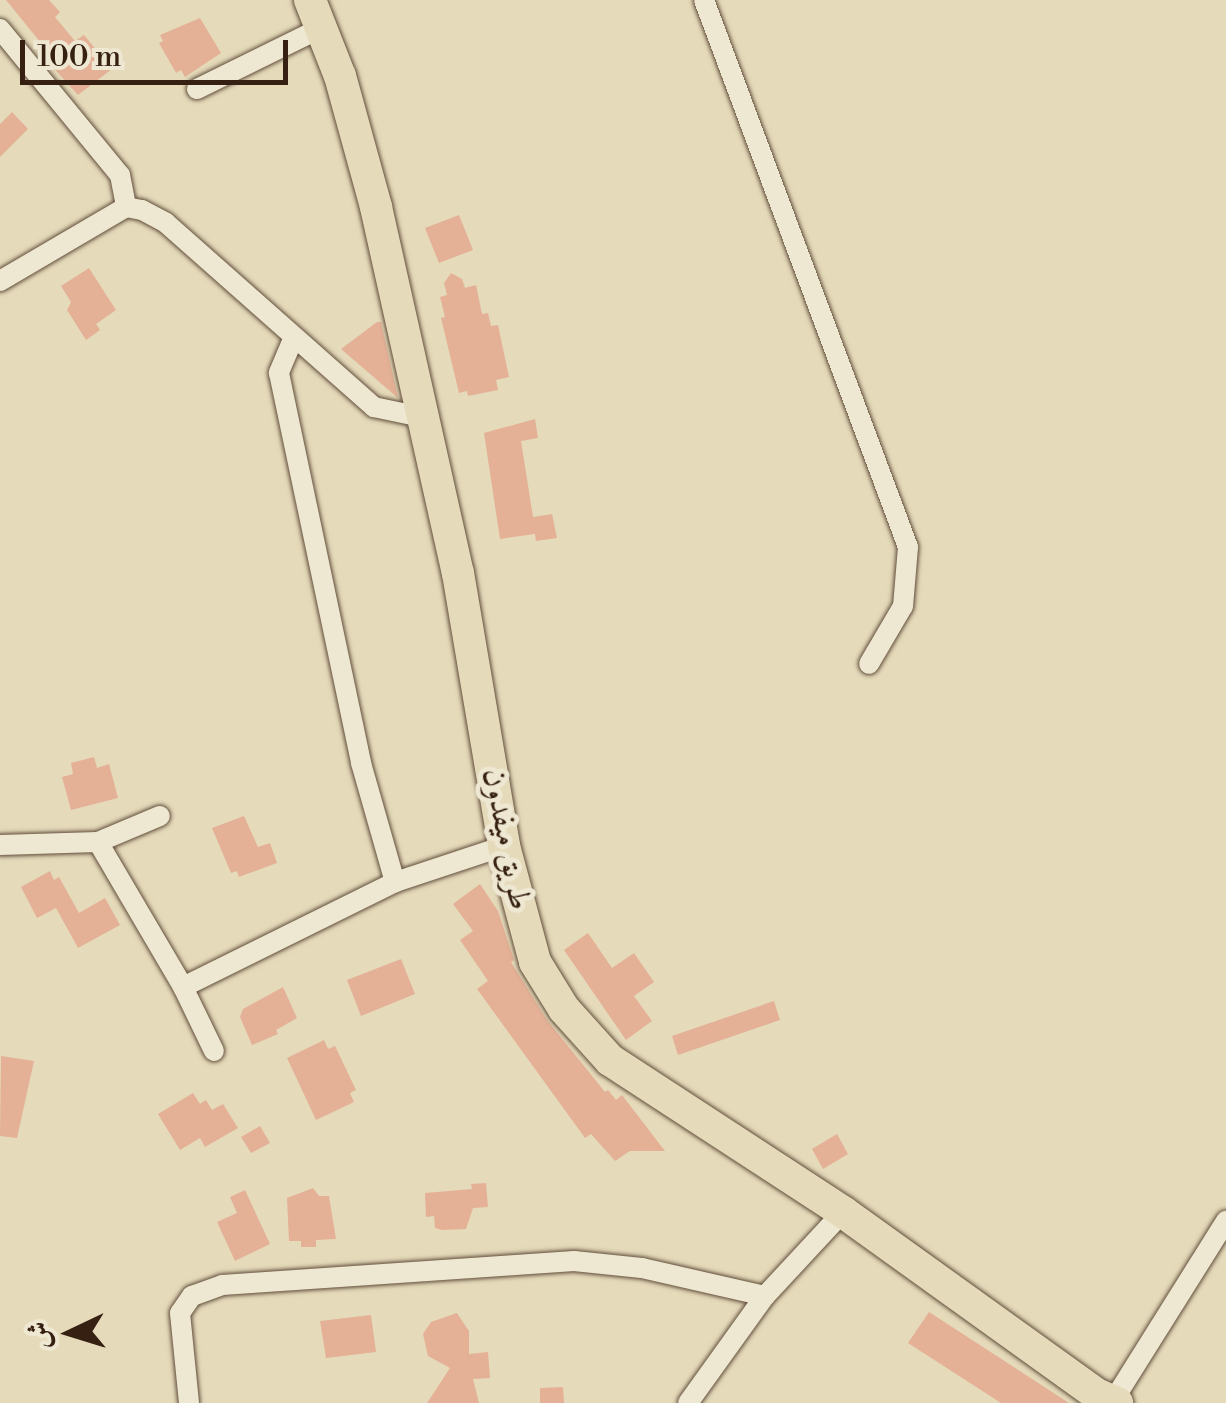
<!DOCTYPE html>
<html>
<head>
<meta charset="utf-8">
<style>
	body { margin:0 }
	#map { position:relative; width:1226px; height:1403px; overflow:hidden; background:#e5daba; font-family:"Libre Bodoni",Amiri,serif }
	div>[style] { position:absolute }
	.building>* { inset:0; background:#e4b197 }
	.roads { filter:drop-shadow(0 0 2px #614e3b) drop-shadow(0 0 2px #614e3b) }
	.minor>* { height:20px; margin:-10px; padding:0 10px; transform-origin:10px; border-radius:10px; background:#eee7d2 }
	.primary>* { height:32px; margin:-16px; padding:0 16px; transform-origin:16px; border-radius:16px; background:#e5daba }
	span { translate:-50% -50%; white-space:nowrap; text-align:center; line-height:1.15; -webkit-text-stroke:10px #eee7d2; paint-order:stroke }
	.street-label { font-size:32px; color:#352011 }
	.north { position:absolute; left:20px; top:1283px; width:100px; height:100px; -webkit-text-stroke:8px #eee7d2; paint-order:stroke; rotate:266deg; font-size:28px; font-weight:700; line-height:40px; text-align:center; color:#352011 }
	.north::after { content:''; display:block; margin:auto; width:35px; height:45px; background:#352011; clip-path:polygon(50% 0,100% 100%,50% 72%,0 100%) }
	.scale { position:absolute; left:20px; top:40px; width:268px; height:45px; box-sizing:border-box; border:5px solid #352011; border-top:0; padding-left:12px; font-size:30px; line-height:35px; white-space:nowrap; color:#352011; -webkit-text-stroke:8px #eee7d2; paint-order:stroke }
</style>
</head>
<body>
<div id="map">
	<div class="building">
		<i style="clip-path:polygon(6px 0,49px 0,60px 12px,55px 17px,75px 41px,84px 35px,112px 69px,78px 95px,49px 63px,54px 59px)"></i>
		<i style="clip-path:polygon(200px 18px,221px 53px,185px 77px,181px 70px,176px 73px,159px 43px,163px 41px,160px 35px)"></i>
		<i style="clip-path:polygon(12px 112px,28px 129px,0 157px,0 124px)"></i>
		<i style="clip-path:polygon(459px 215px,473px 250px,439px 263px,425px 228px)"></i>
		<i style="clip-path:polygon(89px 268px,116px 310px,96px 324px,100px 330px,86px 340px,67px 310px,71px 302px,61px 286px)"></i>
		<i style="clip-path:polygon(451px 273px,462px 279px,465px 288px,476px 285px,482px 314px,488px 313px,491px 326px,498px 325px,509px 377px,496px 380px,498px 390px,468px 396px,467px 391px,459px 393px,441px 318px,445px 317px,440px 297px,447px 295px,444px 283px)"></i>
		<i style="clip-path:polygon(377px 322px,381px 322px,398px 398px,341px 349px)"></i>
		<i style="clip-path:polygon(535px 419px,538px 438px,521px 441px,533px 517px,552px 514px,557px 538px,536px 541px,535px 534px,500px 539px,484px 433px)"></i>
		<i style="clip-path:polygon(94px 757px,97px 768px,109px 764px,118px 798px,71px 810px,62px 777px,73px 774px,71px 763px)"></i>
		<i style="clip-path:polygon(244px 816px,258px 847px,270px 843px,277px 863px,239px 877px,237px 871px,231px 873px,212px 828px)"></i>
		<i style="clip-path:polygon(50px 871px,54px 880px,59px 877px,79px 913px,105px 898px,120px 925px,78px 948px,56px 908px,37px 918px,21px 887px)"></i>
		<i style="clip-path:polygon(480px 884px,498px 911px,514px 960px,511px 962px,547px 1020px,605px 1092px,608px 1090px,616px 1100px,622px 1095px,665px 1151px,630px 1151px,615px 1161px,591px 1134px,585px 1138px,477px 989px,488px 981px,460px 940px,473px 931px,453px 904px)"></i>
		<i style="clip-path:polygon(588px 933px,612px 968px,634px 953px,654px 982px,634px 996px,652px 1021px,626px 1040px,564px 950px)"></i>
		<i style="clip-path:polygon(401px 959px,415px 994px,361px 1016px,347px 980px)"></i>
		<i style="clip-path:polygon(283px 987px,297px 1018px,276px 1030px,278px 1034px,252px 1045px,240px 1017px,243px 1009px)"></i>
		<i style="clip-path:polygon(774px 1001px,780px 1020px,678px 1055px,672px 1036px)"></i>
		<i style="clip-path:polygon(324px 1040px,328px 1049px,335px 1046px,356px 1090px,350px 1093px,354px 1102px,316px 1120px,287px 1058px)"></i>
		<i style="clip-path:polygon(1px 1056px,34px 1061px,17px 1138px,0 1136px)"></i>
		<i style="clip-path:polygon(193px 1093px,200px 1104px,206px 1100px,212px 1110px,223px 1104px,238px 1128px,205px 1147px,200px 1138px,180px 1150px,158px 1114px)"></i>
		<i style="clip-path:polygon(260px 1126px,270px 1143px,251px 1153px,241px 1137px)"></i>
		<i style="clip-path:polygon(837px 1134px,848px 1154px,823px 1169px,812px 1149px)"></i>
		<i style="clip-path:polygon(486px 1183px,488px 1207px,473px 1208px,466px 1229px,442px 1230px,435px 1228px,434px 1216px,426px 1217px,425px 1193px,472px 1189px,471px 1184px)"></i>
		<i style="clip-path:polygon(313px 1188px,319px 1196px,329px 1196px,336px 1239px,316px 1240px,316px 1247px,301px 1247px,301px 1241px,289px 1241px,287px 1198px)"></i>
		<i style="clip-path:polygon(245px 1190px,270px 1244px,235px 1261px,217px 1222px,237px 1213px,230px 1197px)"></i>
		<i style="clip-path:polygon(929px 1312px,1069px 1403px,1001px 1403px,908px 1343px)"></i>
		<i style="clip-path:polygon(457px 1313px,469px 1331px,469px 1354px,488px 1352px,490px 1378px,473px 1379px,479px 1403px,427px 1403px,450px 1368px,428px 1356px,423px 1334px,431px 1322px)"></i>
		<i style="clip-path:polygon(371px 1315px,376px 1352px,326px 1358px,320px 1321px)"></i>
		<i style="clip-path:polygon(563px 1387px,564px 1403px,540px 1403px,540px 1388px)"></i>
	</div>
	<div class="roads">
		<div class="minor">
			<i style="left:704px;top:0;width:584px;rotate:69.55deg"></i>
			<i style="left:908px;top:547px;width:59px;rotate:94.8deg"></i>
			<i style="left:903px;top:606px;width:67px;rotate:120.4deg"></i>
			<i style="left:0;top:29px;width:189px;rotate:50.6deg"></i>
			<i style="left:120px;top:175px;width:33px;rotate:79deg"></i>
			<i style="left:197px;top:89px;width:138px;rotate:-26.2deg"></i>
			<i style="left:0;top:281px;width:146px;rotate:-30.4deg"></i>
			<i style="left:126px;top:207px;width:16px;rotate:11deg"></i>
			<i style="left:142px;top:210px;width:27px;rotate:28deg"></i>
			<i style="left:166px;top:223px;width:278px;rotate:41.5deg"></i>
			<i style="left:374px;top:407px;width:53px;rotate:11.9deg"></i>
			<i style="left:294px;top:337px;width:39px;rotate:113deg"></i>
			<i style="left:279px;top:373px;width:399px;rotate:78.1deg"></i>
			<i style="left:361px;top:763px;width:124px;rotate:74.1deg"></i>
			<i style="left:98px;top:842px;width:67px;rotate:-22.8deg"></i>
			<i style="left:0;top:845px;width:98px;rotate:-1.8deg"></i>
			<i style="left:98px;top:842px;width:168px;rotate:59.6deg"></i>
			<i style="left:183px;top:987px;width:71px;rotate:64.2deg"></i>
			<i style="left:183px;top:987px;width:237px;rotate:-26.3deg"></i>
			<i style="left:395px;top:882px;width:115px;rotate:-18.3deg"></i>
			<i style="left:1113px;top:1401px;width:213px;rotate:-57.9deg"></i>
			<i style="left:189px;top:1403px;width:90px;rotate:-95.7deg"></i>
			<i style="left:180px;top:1313px;width:21px;rotate:-55deg"></i>
			<i style="left:192px;top:1296px;width:32px;rotate:-20deg"></i>
			<i style="left:222px;top:1285px;width:353px;rotate:-3.9deg"></i>
			<i style="left:574px;top:1261px;width:68px;rotate:5.9deg"></i>
			<i style="left:642px;top:1268px;width:126px;rotate:12.8deg"></i>
			<i style="left:688px;top:1403px;width:132px;rotate:-54.3deg"></i>
			<i style="left:765px;top:1296px;width:115px;rotate:-47.1deg"></i>
		</div>
		<div class="primary">
			<i style="left:310px;top:0;width:82px;rotate:68.5deg"></i>
			<i style="left:340px;top:76px;width:136px;rotate:74.6deg"></i>
			<i style="left:376px;top:207px;width:375px;rotate:77.4deg"></i>
			<i style="left:458px;top:573px;width:277px;rotate:80.4deg"></i>
			<i style="left:504px;top:846px;width:120px;rotate:75deg"></i>
			<i style="left:535px;top:962px;width:55px;rotate:58.3deg"></i>
			<i style="left:564px;top:1009px;width:69px;rotate:48deg"></i>
			<i style="left:610px;top:1060px;width:278px;rotate:33.1deg"></i>
			<i style="left:843px;top:1212px;width:312px;rotate:35.7deg"></i>
			<i style="left:1096px;top:1394px;width:23px;rotate:23deg"></i>
		</div>
	</div>
	<div class="street-label">
		<span style="left:507px;top:839px;rotate:79deg">طريق ميفدون</span>
	</div>
	<div class="north">ش</div>
	<div class="scale">100 m</div>
</div>
</body>
</html>
